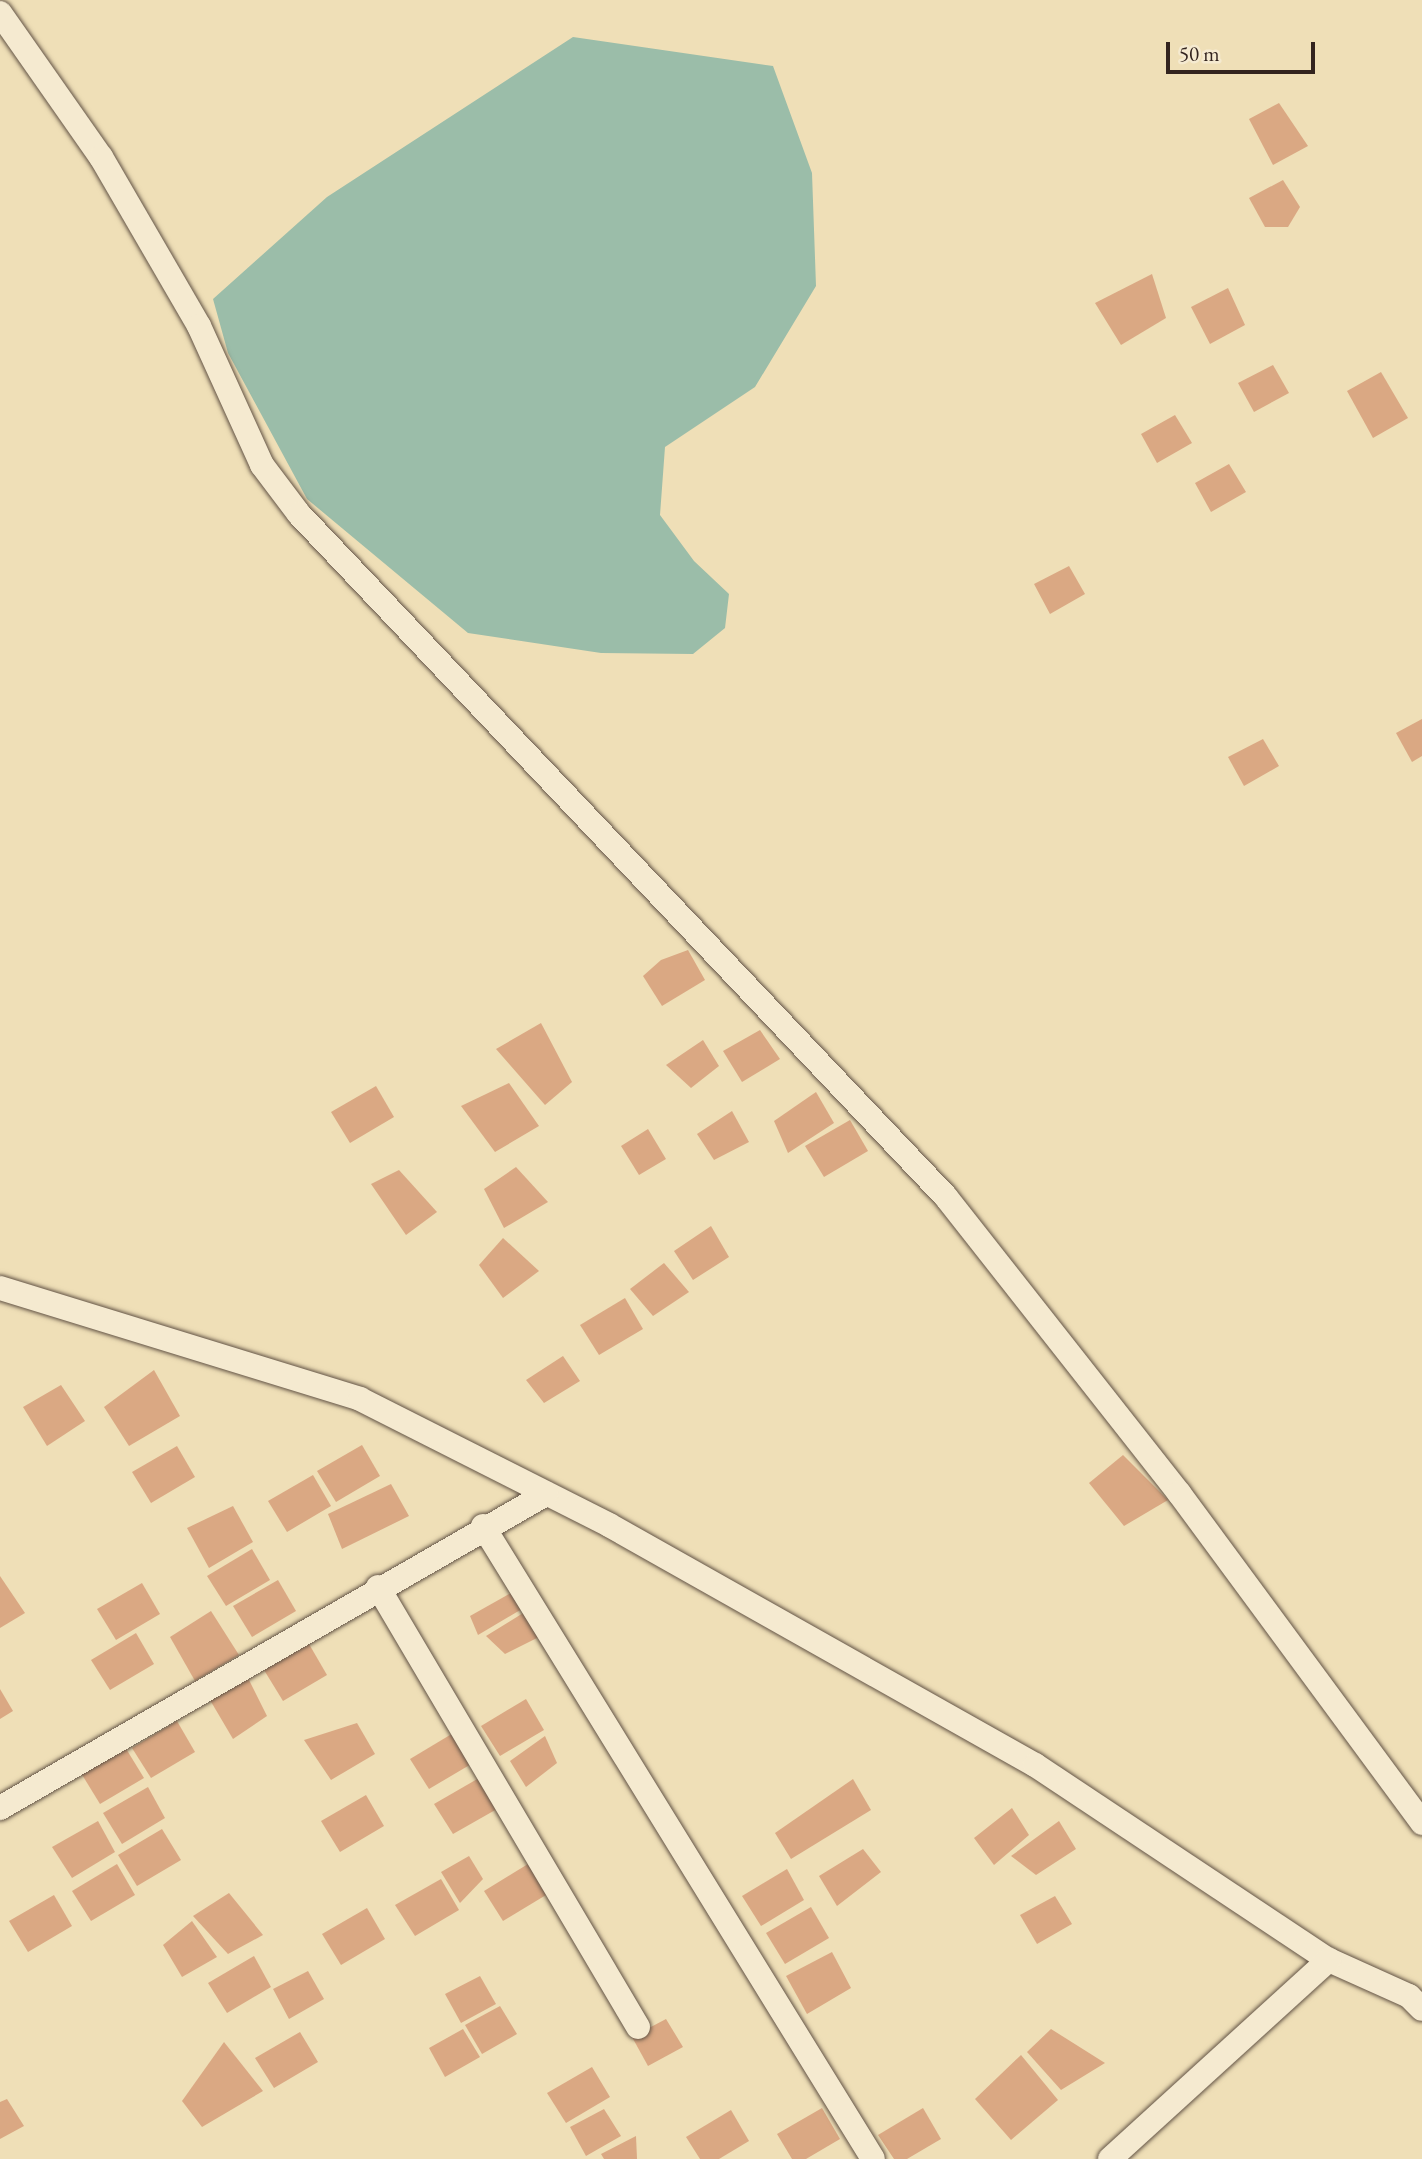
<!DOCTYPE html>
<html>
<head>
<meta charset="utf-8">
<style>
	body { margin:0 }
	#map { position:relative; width:1422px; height:2159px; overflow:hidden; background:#efdfb7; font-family:"EB Garamond",serif }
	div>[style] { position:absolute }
	.water>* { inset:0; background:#9bbda9 }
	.building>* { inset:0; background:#daa883 }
	.roads { filter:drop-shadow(0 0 2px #625345) drop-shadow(0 0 2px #625345) }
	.minor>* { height:24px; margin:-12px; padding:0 12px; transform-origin:12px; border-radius:12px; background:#f5ead0 }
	span { translate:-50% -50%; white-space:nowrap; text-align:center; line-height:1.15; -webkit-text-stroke:5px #f5ead0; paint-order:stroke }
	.scale { position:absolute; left:1166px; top:42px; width:149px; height:32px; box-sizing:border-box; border:4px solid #33241f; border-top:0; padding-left:9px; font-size:21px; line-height:24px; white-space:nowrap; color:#33241f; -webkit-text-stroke:5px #f5ead0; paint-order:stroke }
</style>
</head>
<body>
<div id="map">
	<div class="water">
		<i style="clip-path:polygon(573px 37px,773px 66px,812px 173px,816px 286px,755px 387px,665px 447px,660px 515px,694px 561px,729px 594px,725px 628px,693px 654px,601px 653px,468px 633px,307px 499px,228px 353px,213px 299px,327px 197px)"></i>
	</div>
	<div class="building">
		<i style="clip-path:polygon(1279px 103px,1308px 146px,1273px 165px,1249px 119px)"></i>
		<i style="clip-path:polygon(1283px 180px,1300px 207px,1288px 227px,1265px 227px,1249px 198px)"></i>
		<i style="clip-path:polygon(1152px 274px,1166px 318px,1121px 345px,1095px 303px)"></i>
		<i style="clip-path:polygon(1228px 288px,1245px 325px,1210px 344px,1191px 307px)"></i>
		<i style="clip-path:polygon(1273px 365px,1289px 393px,1254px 412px,1238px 383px)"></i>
		<i style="clip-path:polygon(1381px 372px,1408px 418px,1373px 438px,1347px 391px)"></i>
		<i style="clip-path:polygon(1175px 415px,1192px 443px,1157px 463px,1141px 434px)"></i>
		<i style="clip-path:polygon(1229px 464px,1246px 492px,1211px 512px,1195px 483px)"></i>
		<i style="clip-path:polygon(1069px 566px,1085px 594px,1050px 614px,1034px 584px)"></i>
		<i style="clip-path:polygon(1422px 719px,1422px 756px,1412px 762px,1396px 733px)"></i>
		<i style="clip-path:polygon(1263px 739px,1279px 766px,1244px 786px,1228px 757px)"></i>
		<i style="clip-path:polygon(688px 950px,705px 980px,662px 1006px,643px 976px,661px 960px)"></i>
		<i style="clip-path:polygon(541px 1023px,572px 1082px,545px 1105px,496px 1049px)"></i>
		<i style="clip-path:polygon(760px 1030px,780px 1059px,742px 1082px,723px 1051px)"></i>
		<i style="clip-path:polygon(703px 1040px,719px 1066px,691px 1088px,666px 1065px)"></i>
		<i style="clip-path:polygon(509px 1083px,539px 1126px,495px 1152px,461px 1106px)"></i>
		<i style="clip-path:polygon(376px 1086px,394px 1117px,350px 1143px,331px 1112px)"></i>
		<i style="clip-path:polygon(816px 1092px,834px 1123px,788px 1153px,774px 1121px)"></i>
		<i style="clip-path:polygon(732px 1111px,749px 1142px,714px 1160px,697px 1134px)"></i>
		<i style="clip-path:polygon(850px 1120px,868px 1151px,824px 1177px,805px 1146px)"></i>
		<i style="clip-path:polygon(648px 1129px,666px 1159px,639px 1175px,621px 1146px)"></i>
		<i style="clip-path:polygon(516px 1167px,548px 1202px,504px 1228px,484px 1189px)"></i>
		<i style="clip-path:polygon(399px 1170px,437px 1212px,406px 1235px,371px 1184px)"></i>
		<i style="clip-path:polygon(711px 1226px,729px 1257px,693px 1280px,674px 1251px)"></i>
		<i style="clip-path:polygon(503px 1238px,539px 1271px,503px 1298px,479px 1265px)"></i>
		<i style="clip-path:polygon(664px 1263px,689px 1292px,653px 1316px,630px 1289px)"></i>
		<i style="clip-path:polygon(625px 1298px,643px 1329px,599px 1355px,580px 1325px)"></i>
		<i style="clip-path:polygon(563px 1356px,580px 1381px,544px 1403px,526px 1380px)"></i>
		<i style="clip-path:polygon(154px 1370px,180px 1416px,129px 1446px,104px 1407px)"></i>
		<i style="clip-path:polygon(61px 1385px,85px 1421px,47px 1446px,23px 1407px)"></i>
		<i style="clip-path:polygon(362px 1445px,380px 1476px,336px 1502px,317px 1471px)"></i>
		<i style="clip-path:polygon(177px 1446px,195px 1477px,151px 1503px,132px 1472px)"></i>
		<i style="clip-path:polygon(1123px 1455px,1168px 1500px,1124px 1526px,1089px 1483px)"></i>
		<i style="clip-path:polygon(313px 1475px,331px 1506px,287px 1532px,268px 1501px)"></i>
		<i style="clip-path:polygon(391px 1484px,409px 1516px,342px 1549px,328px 1514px)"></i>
		<i style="clip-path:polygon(233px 1506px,253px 1542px,209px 1568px,187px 1528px)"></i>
		<i style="clip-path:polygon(252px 1549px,270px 1580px,226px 1606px,207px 1576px)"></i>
		<i style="clip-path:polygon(0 1576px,25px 1613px,0 1628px)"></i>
		<i style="clip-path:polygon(278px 1580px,296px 1611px,252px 1637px,233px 1606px)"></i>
		<i style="clip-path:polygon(142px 1583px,160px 1614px,116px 1640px,97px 1609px)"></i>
		<i style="clip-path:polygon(511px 1593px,522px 1609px,478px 1635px,470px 1616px)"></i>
		<i style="clip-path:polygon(528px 1610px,545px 1634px,505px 1654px,486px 1636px)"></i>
		<i style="clip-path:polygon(211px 1611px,239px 1655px,195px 1681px,170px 1637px)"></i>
		<i style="clip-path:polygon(136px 1633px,154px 1664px,110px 1690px,91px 1660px)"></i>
		<i style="clip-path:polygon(309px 1644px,327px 1675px,283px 1701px,264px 1670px)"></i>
		<i style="clip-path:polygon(247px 1676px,267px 1716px,233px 1739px,210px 1700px)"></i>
		<i style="clip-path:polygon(0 1689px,13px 1711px,0 1719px)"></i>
		<i style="clip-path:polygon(526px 1699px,544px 1730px,500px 1756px,481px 1726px)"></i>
		<i style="clip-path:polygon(177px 1721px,195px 1752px,151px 1778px,132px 1748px)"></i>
		<i style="clip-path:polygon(357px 1723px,375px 1754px,331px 1780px,304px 1740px)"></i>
		<i style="clip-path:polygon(455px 1732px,473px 1763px,429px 1789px,410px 1759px)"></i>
		<i style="clip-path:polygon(545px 1736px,557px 1763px,526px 1787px,510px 1761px)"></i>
		<i style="clip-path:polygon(125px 1747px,144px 1778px,100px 1804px,81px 1773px)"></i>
		<i style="clip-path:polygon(479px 1778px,497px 1809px,453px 1834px,434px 1804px)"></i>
		<i style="clip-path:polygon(853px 1779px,871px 1810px,791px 1859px,775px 1833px)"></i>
		<i style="clip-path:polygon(148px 1787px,165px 1818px,122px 1844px,103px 1813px)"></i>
		<i style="clip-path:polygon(366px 1795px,384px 1826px,340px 1852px,321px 1821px)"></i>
		<i style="clip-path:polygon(1012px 1808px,1029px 1835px,994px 1865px,974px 1838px)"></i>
		<i style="clip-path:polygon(98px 1821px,115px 1852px,72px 1878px,52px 1847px)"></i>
		<i style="clip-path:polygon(1059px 1821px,1076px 1849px,1036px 1875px,1011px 1856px)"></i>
		<i style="clip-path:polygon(162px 1829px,181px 1860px,137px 1886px,118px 1855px)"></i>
		<i style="clip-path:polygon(863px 1849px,881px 1872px,837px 1906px,819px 1876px)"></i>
		<i style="clip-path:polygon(469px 1856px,483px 1879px,460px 1903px,441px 1872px)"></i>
		<i style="clip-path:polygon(117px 1864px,135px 1895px,91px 1921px,72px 1891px)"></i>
		<i style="clip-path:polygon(528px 1864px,546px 1895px,503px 1921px,484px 1891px)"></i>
		<i style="clip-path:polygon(787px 1869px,804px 1900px,761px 1926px,742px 1896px)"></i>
		<i style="clip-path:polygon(441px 1879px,459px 1910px,415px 1936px,395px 1905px)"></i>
		<i style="clip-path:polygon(229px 1893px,263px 1935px,228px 1954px,193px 1916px)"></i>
		<i style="clip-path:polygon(54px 1895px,72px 1926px,28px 1952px,9px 1921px)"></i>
		<i style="clip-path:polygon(1055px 1896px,1072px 1924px,1037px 1944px,1020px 1915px)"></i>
		<i style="clip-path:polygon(811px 1907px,829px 1938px,785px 1964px,766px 1933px)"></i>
		<i style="clip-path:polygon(367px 1908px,385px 1939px,341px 1965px,322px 1934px)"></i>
		<i style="clip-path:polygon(192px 1921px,217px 1957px,182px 1977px,163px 1945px)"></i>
		<i style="clip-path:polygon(832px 1952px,851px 1988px,807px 2014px,786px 1976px)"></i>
		<i style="clip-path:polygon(254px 1956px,271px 1987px,227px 2013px,208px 1983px)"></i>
		<i style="clip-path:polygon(308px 1971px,324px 1999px,289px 2019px,273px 1989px)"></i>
		<i style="clip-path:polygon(480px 1976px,496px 2004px,461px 2023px,445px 1994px)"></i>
		<i style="clip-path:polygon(500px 2006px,517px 2034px,482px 2054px,465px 2025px)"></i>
		<i style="clip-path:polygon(666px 2019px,683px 2047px,648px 2066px,632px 2037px)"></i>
		<i style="clip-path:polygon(463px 2029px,480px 2057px,445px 2077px,429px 2048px)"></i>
		<i style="clip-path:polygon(1051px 2029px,1105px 2063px,1061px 2090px,1027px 2052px)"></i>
		<i style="clip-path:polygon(300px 2032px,318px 2062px,274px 2088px,255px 2058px)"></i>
		<i style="clip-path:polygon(224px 2042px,263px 2091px,202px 2127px,182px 2101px)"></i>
		<i style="clip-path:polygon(1021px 2055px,1058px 2100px,1011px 2140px,975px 2099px)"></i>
		<i style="clip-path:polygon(592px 2067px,610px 2097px,566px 2123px,547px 2093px)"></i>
		<i style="clip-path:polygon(7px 2099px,24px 2126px,0 2139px,0 2102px)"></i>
		<i style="clip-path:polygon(822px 2108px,840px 2139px,806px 2159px,792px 2159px,777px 2134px)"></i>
		<i style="clip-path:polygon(923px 2108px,941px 2139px,907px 2159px,894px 2159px,878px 2135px)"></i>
		<i style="clip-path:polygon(604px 2109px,621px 2136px,586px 2156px,570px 2127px)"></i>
		<i style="clip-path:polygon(731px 2110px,749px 2141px,719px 2159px,700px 2159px,686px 2137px)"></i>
		<i style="clip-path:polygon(636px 2136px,637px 2159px,604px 2159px,601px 2154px)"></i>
	</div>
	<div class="roads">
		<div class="minor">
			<i style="left:0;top:13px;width:176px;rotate:55deg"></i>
			<i style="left:101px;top:157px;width:195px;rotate:59.9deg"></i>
			<i style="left:199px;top:326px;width:153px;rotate:65.6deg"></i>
			<i style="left:262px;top:465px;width:61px;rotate:52.9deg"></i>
			<i style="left:299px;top:514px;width:941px;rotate:46.55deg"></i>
			<i style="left:946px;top:1197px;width:377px;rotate:51.8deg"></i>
			<i style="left:1179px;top:1493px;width:410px;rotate:53.6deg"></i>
			<i style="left:0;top:1288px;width:377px;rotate:17.1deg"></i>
			<i style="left:360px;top:1399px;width:279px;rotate:26.8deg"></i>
			<i style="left:609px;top:1525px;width:489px;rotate:29.4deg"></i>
			<i style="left:1035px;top:1765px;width:353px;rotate:33.6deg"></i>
			<i style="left:1329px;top:1960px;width:88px;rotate:24.2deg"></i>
			<i style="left:1409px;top:1996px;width:18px;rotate:45deg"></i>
			<i style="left:483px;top:1526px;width:743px;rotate:58.36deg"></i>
			<i style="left:378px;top:1587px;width:511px;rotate:59.42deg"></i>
			<i style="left:0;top:1808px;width:630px;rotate:-29.9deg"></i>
			<i style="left:1110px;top:2159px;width:296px;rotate:-42.3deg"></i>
		</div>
	</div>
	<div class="scale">50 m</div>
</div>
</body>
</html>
